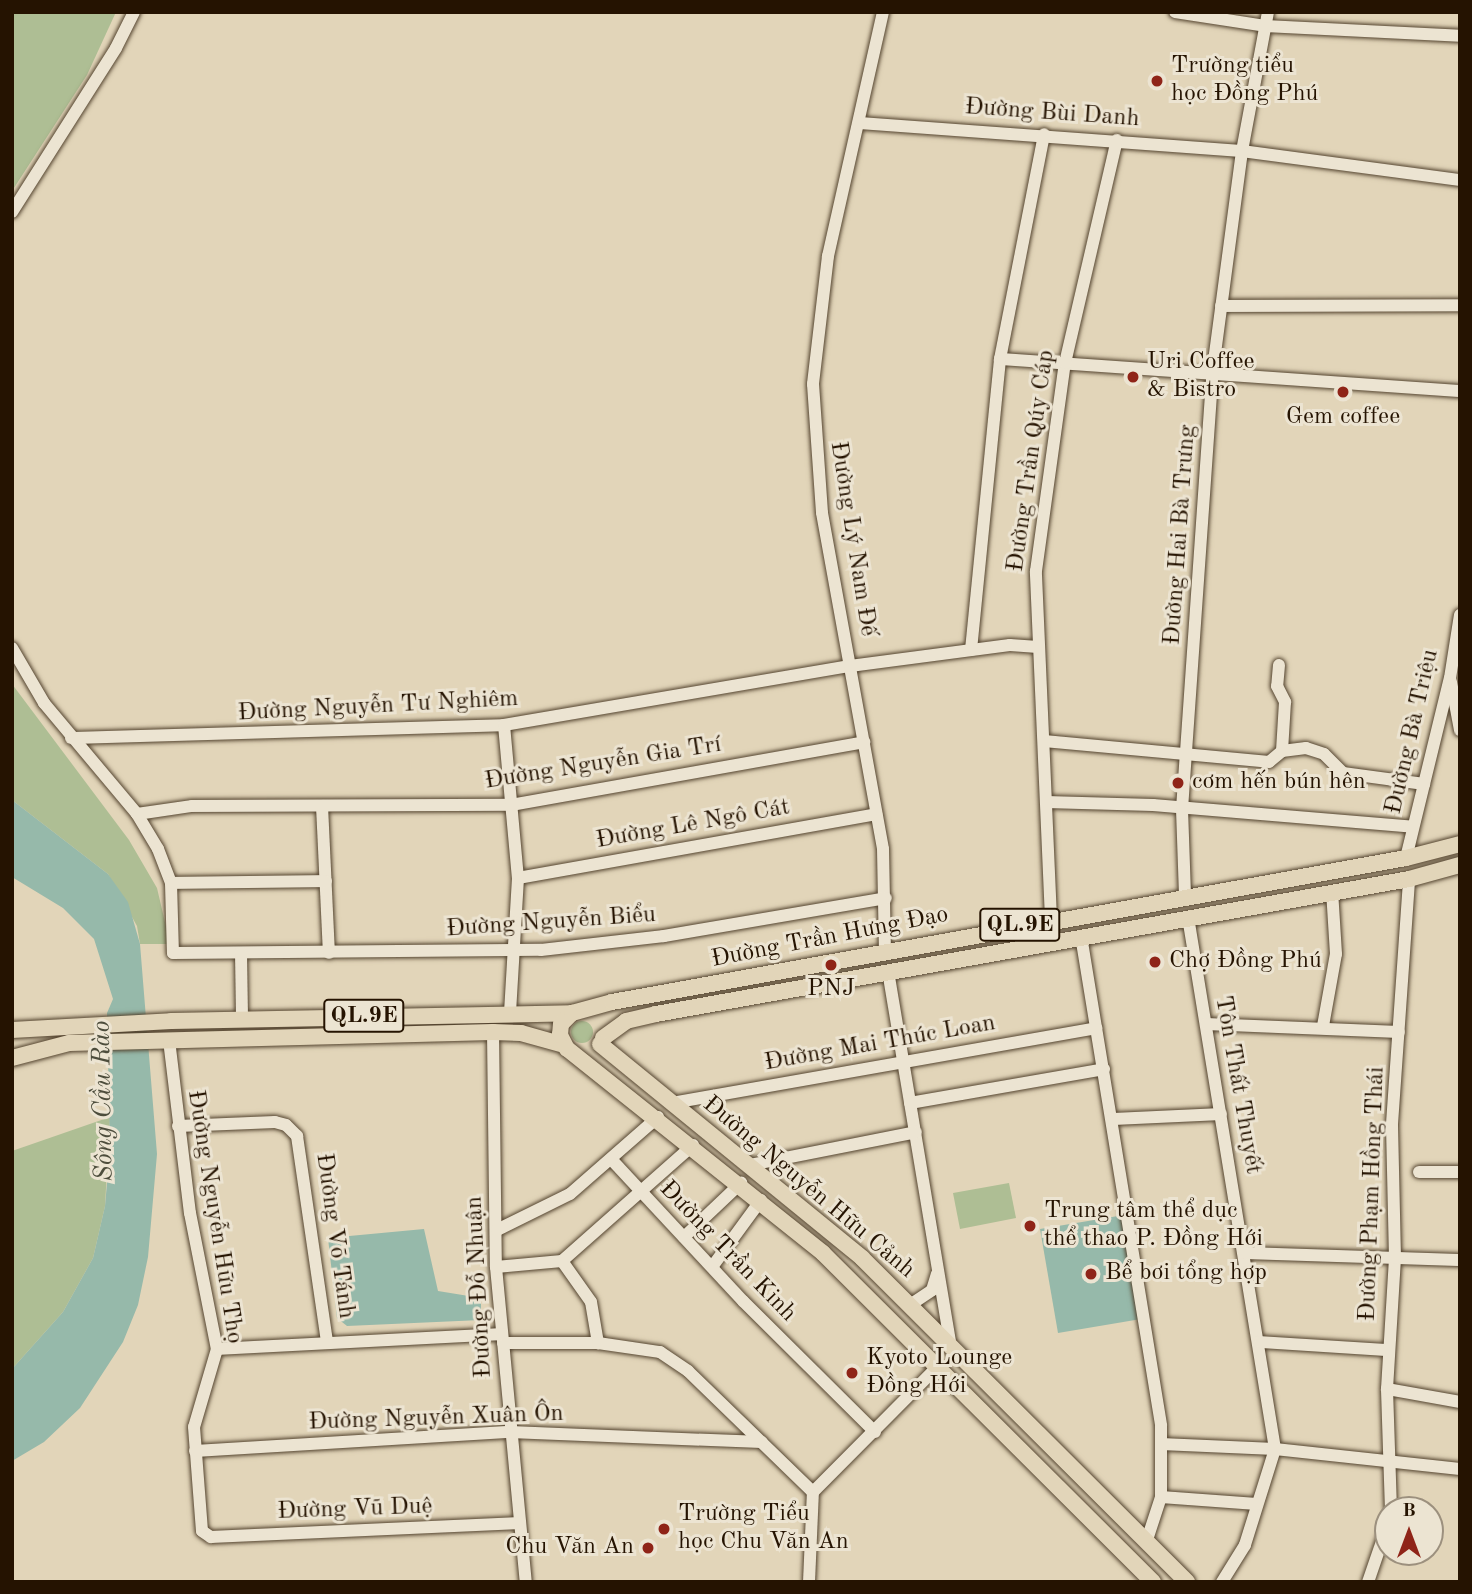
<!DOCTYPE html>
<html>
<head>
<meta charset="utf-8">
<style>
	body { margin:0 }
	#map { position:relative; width:1472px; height:1594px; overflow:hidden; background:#e2d5b9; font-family:"Old Standard TT",serif }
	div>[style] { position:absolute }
	.green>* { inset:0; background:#aebe94 }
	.round { border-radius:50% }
	.water>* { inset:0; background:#96b9aa }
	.roads { filter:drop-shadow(0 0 2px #54442f) drop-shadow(0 0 2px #54442f) }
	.minor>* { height:12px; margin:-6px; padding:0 6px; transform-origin:6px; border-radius:6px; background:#ece4d2 }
	.major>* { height:16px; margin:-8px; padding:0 8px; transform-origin:8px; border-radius:8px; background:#e2d5b9 }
	.dots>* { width:19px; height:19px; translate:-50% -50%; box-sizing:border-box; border:4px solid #ece4d2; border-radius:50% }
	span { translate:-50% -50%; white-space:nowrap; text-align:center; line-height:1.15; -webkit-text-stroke:6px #ece4d2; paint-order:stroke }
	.shield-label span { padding:2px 5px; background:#ece4d2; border:2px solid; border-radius:5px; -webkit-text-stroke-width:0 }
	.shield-label { font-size:23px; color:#251301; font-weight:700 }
	.poi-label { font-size:24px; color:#251301 }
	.left { translate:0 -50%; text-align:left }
	.right { translate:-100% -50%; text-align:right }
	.street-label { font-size:24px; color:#251301 }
	.water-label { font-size:26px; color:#4d4d3c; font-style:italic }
	.frame { position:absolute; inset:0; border:14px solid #251301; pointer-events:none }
	.north { position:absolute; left:1374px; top:1496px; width:70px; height:70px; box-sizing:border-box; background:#ece4d2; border:2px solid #9c907e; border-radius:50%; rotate:0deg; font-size:19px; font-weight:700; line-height:28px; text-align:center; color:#251301 }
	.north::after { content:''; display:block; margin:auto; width:24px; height:32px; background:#8f2418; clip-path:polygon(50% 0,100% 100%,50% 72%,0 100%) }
</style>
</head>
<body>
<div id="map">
	<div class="green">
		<i style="clip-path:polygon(12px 12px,116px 12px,87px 75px,12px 191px)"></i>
		<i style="clip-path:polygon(12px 684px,129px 840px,157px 888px,170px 944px,140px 944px,137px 926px,108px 874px,12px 800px)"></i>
		<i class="round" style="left:571px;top:1021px;width:22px;height:22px"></i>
		<i style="clip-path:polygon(110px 1117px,105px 1206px,93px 1258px,63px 1312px,12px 1369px,12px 1151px)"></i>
		<i style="clip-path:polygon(1009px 1183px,1016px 1218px,960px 1229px,953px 1193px)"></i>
	</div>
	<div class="water">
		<i style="clip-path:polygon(12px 800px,108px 874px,128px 902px,140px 944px,157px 1154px,148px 1257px,138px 1305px,123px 1342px,80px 1408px,44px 1442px,12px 1461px,12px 1369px,63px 1312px,93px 1258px,105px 1206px,110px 1148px,107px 1013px,113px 999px,94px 939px,63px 908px,12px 877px)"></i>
		<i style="clip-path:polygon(1124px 1215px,1141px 1319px,1058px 1333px,1040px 1229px)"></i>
		<i style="clip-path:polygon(424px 1229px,438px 1291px,481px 1298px,481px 1320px,347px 1326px,337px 1318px,328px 1238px)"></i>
	</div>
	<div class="roads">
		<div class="minor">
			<i style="left:883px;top:12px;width:250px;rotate:102.7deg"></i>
			<i style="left:828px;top:256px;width:129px;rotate:96.7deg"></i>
			<i style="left:813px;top:384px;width:129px;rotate:86deg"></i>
			<i style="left:822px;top:513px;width:341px;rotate:79.7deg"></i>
			<i style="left:883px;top:849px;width:101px;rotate:88.9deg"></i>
			<i style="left:1175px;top:12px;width:91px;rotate:8.8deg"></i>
			<i style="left:1265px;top:26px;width:195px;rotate:2.9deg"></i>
			<i style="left:859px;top:123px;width:384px;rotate:4.2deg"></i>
			<i style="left:1242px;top:151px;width:220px;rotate:7.6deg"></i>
			<i style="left:12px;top:212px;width:194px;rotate:-57.6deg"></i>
			<i style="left:116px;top:48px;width:40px;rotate:-63.4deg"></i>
			<i style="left:1221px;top:306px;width:239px;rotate:-0.2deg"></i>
			<i style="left:1000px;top:359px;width:461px;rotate:4deg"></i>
			<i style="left:12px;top:648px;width:64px;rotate:59.8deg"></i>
			<i style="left:44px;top:703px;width:145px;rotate:50deg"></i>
			<i style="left:137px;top:814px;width:41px;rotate:59deg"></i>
			<i style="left:158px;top:849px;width:36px;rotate:69deg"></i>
			<i style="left:171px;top:883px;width:70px;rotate:88.4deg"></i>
			<i style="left:173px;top:953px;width:368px;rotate:-0.5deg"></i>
			<i style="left:541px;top:950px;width:124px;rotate:-6.5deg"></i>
			<i style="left:664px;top:936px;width:225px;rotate:-9.7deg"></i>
			<i style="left:971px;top:650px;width:292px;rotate:-84.3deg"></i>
			<i style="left:1000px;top:359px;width:229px;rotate:-78.9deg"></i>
			<i style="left:1279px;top:665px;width:21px;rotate:95deg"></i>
			<i style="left:1277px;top:686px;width:18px;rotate:63deg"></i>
			<i style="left:1285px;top:702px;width:49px;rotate:93.5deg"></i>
			<i style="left:1451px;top:682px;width:49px;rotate:79.4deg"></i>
			<i style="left:504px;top:725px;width:154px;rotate:84.8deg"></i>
			<i style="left:518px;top:878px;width:134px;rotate:93.4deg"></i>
			<i style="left:71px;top:738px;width:433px;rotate:-1.7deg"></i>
			<i style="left:504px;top:725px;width:351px;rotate:-9.7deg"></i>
			<i style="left:850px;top:666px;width:161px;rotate:-7.5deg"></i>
			<i style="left:1010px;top:645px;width:28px;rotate:4deg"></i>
			<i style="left:1044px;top:741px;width:226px;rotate:5.3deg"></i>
			<i style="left:1269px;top:762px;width:17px;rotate:-40deg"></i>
			<i style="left:1282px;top:751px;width:24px;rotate:-7deg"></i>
			<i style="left:1306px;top:748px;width:19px;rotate:18deg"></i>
			<i style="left:1324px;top:754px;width:27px;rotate:45deg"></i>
			<i style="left:1343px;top:773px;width:82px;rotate:7.7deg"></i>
			<i style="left:1046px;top:802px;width:107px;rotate:1.6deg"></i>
			<i style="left:1153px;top:805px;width:261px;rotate:4.8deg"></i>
			<i style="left:322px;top:806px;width:147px;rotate:87.3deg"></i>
			<i style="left:137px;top:814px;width:56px;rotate:-8.3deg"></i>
			<i style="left:192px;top:806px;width:319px;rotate:-0.2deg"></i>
			<i style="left:511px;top:805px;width:359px;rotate:-10.1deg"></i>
			<i style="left:1406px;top:858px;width:185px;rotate:-76.3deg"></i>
			<i style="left:1450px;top:678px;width:64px;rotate:-81deg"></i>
			<i style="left:518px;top:878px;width:364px;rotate:-10.1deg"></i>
			<i style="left:171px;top:883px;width:155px;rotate:-0.7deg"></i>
			<i style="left:1185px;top:895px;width:86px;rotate:-92deg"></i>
			<i style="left:1182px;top:809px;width:434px;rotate:-86deg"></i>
			<i style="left:1212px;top:376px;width:227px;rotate:-82.4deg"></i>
			<i style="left:1242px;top:151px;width:141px;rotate:-79.4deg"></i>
			<i style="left:1188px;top:917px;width:539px;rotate:80.71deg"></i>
			<i style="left:1275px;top:1449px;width:101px;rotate:107.4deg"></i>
			<i style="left:1245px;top:1545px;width:44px;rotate:121.9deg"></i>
			<i style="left:1051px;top:919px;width:348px;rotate:-92.5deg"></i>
			<i style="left:1036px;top:571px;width:210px;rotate:-82.1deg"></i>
			<i style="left:1065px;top:363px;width:229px;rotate:-76.9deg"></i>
			<i style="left:1081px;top:936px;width:496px;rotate:80.7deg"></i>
			<i style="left:1161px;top:1426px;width:71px;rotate:90deg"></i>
			<i style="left:1161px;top:1497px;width:48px;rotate:108.1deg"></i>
			<i style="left:241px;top:953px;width:66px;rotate:89.1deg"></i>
			<i style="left:888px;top:971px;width:380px;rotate:80.5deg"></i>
			<i style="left:1206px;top:1024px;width:193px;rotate:2.4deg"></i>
			<i style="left:1323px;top:1026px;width:73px;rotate:-79.8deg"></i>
			<i style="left:1336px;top:954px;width:63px;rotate:-93.6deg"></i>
			<i style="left:493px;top:1032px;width:235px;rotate:89.3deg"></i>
			<i style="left:496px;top:1267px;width:316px;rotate:84.6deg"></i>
			<i style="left:169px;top:1040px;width:174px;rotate:83.1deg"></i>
			<i style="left:190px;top:1213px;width:139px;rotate:78.8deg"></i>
			<i style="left:217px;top:1349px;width:81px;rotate:106.4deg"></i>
			<i style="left:194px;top:1427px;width:104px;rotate:85.6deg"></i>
			<i style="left:202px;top:1531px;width:11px;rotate:34deg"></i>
			<i style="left:211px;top:1537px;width:309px;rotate:-2.6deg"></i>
			<i style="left:672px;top:1103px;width:431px;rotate:-10deg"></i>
			<i style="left:910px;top:1103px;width:197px;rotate:-9.9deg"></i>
			<i style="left:1114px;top:1119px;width:107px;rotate:-2.7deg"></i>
			<i style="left:178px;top:1126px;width:97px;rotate:-2.4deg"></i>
			<i style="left:275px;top:1122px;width:11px;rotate:15deg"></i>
			<i style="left:286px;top:1125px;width:16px;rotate:45deg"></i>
			<i style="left:297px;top:1136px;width:207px;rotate:81.7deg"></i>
			<i style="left:611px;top:1159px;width:194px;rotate:47.1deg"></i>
			<i style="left:743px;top:1301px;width:186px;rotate:44.8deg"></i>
			<i style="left:750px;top:1165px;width:169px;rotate:-11.2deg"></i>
			<i style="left:1419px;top:1172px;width:41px"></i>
			<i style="left:497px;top:1230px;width:81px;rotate:-26.3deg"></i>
			<i style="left:570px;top:1194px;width:117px;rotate:-41.2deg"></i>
			<i style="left:684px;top:1237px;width:79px;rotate:-43.5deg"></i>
			<i style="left:1244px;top:1253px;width:216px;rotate:1.9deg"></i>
			<i style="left:562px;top:1261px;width:175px;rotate:-41.5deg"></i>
			<i style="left:562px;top:1261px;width:50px;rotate:54.7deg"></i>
			<i style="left:591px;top:1302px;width:42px;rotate:80.3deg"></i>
			<i style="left:496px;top:1267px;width:66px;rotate:-5.2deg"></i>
			<i style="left:712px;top:1267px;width:83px;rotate:-53.8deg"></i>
			<i style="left:910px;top:1305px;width:27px;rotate:-34deg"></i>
			<i style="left:932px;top:1290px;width:17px;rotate:-73deg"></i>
			<i style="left:1260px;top:1342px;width:128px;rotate:3.6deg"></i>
			<i style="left:503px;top:1343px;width:95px"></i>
			<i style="left:598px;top:1343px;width:63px;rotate:8.3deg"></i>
			<i style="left:660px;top:1352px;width:34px;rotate:34deg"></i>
			<i style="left:688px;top:1371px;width:174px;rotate:44.1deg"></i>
			<i style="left:217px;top:1349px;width:285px;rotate:-3deg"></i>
			<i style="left:1387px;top:1389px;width:74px;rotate:10.1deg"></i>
			<i style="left:1161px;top:1444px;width:114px;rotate:2.5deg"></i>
			<i style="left:1275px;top:1449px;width:186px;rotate:6.2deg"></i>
			<i style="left:195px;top:1451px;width:316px;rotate:-3.5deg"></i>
			<i style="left:510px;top:1432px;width:252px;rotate:2.3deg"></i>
			<i style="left:813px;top:1492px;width:177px;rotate:-45.2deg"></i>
			<i style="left:1161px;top:1497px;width:96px;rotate:4.2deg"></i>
			<i style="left:1391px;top:1510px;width:121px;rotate:-91.9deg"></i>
			<i style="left:1387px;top:1389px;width:131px;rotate:-86.5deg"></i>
			<i style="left:1395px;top:1258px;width:134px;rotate:-91.3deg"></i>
			<i style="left:1392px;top:1124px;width:246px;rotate:-86deg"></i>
			<i style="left:809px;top:1582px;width:90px;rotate:-87.5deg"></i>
			<i style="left:1368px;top:1582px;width:61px;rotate:-71deg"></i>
		</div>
		<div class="major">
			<i style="left:12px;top:1030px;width:159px;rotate:-3.2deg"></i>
			<i style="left:171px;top:1021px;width:401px;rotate:-1.1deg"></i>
			<i style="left:603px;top:1038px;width:29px;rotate:-36deg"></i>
			<i style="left:626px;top:1021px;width:31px;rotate:-13deg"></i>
			<i style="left:656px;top:1014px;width:765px;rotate:-10.16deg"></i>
			<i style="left:1409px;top:879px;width:53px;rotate:-15.4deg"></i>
			<i style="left:600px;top:1044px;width:338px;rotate:39.2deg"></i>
			<i style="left:862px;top:1258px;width:459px;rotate:44.9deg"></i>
			<i style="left:12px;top:1058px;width:59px;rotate:-14.7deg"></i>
			<i style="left:69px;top:1043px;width:424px;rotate:-1.5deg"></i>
			<i style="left:493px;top:1032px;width:28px;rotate:2deg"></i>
			<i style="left:521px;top:1033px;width:45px;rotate:15.6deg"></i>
			<i style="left:1153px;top:1582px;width:466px;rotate:-135.1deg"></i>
			<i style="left:823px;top:1253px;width:327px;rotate:-141.4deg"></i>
			<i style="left:567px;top:1049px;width:16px;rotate:-117deg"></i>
			<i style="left:560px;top:1035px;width:11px;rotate:-85deg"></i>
			<i style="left:561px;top:1024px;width:16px;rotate:-45deg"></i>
			<i style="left:572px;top:1013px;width:41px;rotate:-15.4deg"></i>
			<i style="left:612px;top:1002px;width:807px;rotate:-10.28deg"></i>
			<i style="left:1406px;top:858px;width:56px;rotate:-14.5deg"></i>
		</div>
	</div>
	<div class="dots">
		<i style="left:1157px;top:81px;background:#8f2418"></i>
		<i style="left:1133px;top:377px;background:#8f2418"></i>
		<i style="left:1343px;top:392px;background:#8f2418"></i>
		<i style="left:1178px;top:783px;background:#8f2418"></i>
		<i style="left:1155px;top:962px;background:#8f2418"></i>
		<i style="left:831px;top:965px;background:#8f2418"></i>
		<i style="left:1030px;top:1226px;background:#8f2418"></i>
		<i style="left:1091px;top:1274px;background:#8f2418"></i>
		<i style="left:852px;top:1373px;background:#8f2418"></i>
		<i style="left:664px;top:1529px;background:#8f2418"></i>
		<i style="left:648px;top:1548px;background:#8f2418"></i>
	</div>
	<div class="shield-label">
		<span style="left:1020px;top:925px">QL.9E</span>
		<span style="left:364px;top:1016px">QL.9E</span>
	</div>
	<div class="poi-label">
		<span class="left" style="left:1171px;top:81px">Trường tiểu<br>học Đồng Phú</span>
		<span class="left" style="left:1147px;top:377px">Uri Coffee<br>&amp; Bistro</span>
		<span style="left:1343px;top:418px">Gem coffee</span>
		<span class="left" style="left:1192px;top:783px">cơm hến bún hên</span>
		<span class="left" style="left:1169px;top:962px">Chợ Đồng Phú</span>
		<span style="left:831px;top:990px">PNJ</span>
		<span class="left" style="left:1044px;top:1226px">Trung tâm thể dục<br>thể thao P. Đồng Hới</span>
		<span class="left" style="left:1105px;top:1274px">Bể bơi tổng hợp</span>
		<span class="left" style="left:866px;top:1373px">Kyoto Lounge<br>Đồng Hới</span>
		<span class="left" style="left:678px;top:1529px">Trường Tiểu<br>học Chu Văn An</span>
		<span class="right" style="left:634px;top:1548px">Chu Văn An</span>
	</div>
	<div class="street-label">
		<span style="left:1052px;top:114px;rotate:4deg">Đường Bùi Danh</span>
		<span style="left:1032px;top:461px;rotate:-82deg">Đường Trần Qúy Cáp</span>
		<span style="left:1181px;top:535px;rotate:-86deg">Đường Hai Bà Trưng</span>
		<span style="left:852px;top:539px;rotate:81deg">Đường Lý Nam Đế</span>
		<span style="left:378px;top:707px;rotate:-3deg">Đường Nguyễn Tư Nghiêm</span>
		<span style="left:1413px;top:732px;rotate:-77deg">Đường Bà Triệu</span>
		<span style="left:603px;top:764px;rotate:-9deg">Đường Nguyễn Gia Trí</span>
		<span style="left:693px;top:825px;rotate:-10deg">Đường Lê Ngô Cát</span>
		<span style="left:551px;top:923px;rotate:-4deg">Đường Nguyễn Biểu</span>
		<span style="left:830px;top:938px;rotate:-11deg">Đường Trần Hưng Đạo</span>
		<span style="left:880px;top:1044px;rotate:-10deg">Đường Mai Thúc Loan</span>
		<span style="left:1237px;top:1085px;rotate:80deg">Tôn Thất Thuyết</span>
		<span style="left:808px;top:1188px;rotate:40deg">Đường Nguyễn Hữu Cảnh</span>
		<span style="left:1373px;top:1194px;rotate:-88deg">Đường Phạm Hồng Thái</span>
		<span style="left:214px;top:1217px;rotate:81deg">Đường Nguyễn Hữu Thọ</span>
		<span style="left:334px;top:1236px;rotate:82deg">Đường Võ Tánh</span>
		<span style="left:727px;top:1252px;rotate:46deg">Đường Trần Kinh</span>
		<span style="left:480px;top:1287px;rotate:-93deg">Đường Đỗ Nhuận</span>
		<span style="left:436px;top:1419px;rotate:-2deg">Đường Nguyễn Xuân Ôn</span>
		<span style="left:355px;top:1510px;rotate:-2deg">Đường Vũ Duệ</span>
	</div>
	<div class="water-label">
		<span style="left:104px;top:1101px;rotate:-91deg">Sông Cầu Rào</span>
	</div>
	<div class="frame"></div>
	<div class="north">B</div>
</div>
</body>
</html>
